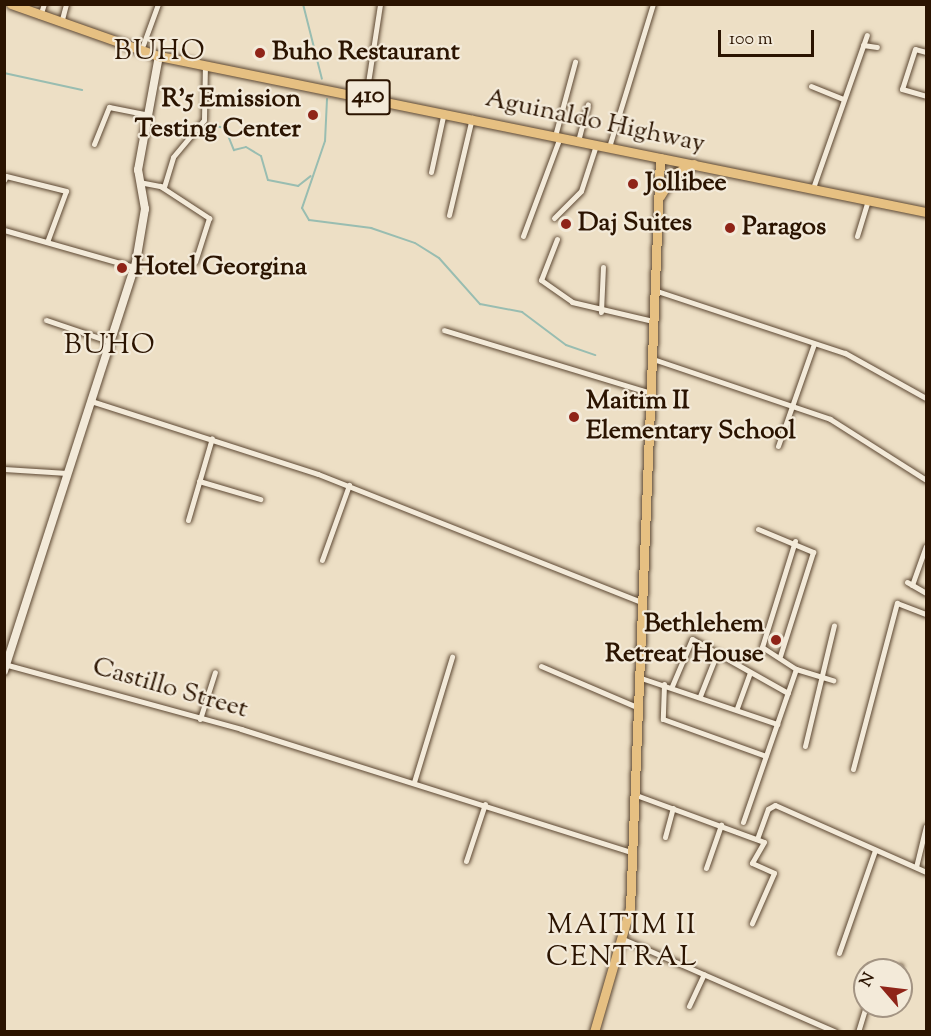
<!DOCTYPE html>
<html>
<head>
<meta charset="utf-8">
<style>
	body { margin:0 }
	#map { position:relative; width:931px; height:1036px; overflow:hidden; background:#eddfc5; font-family:"Sorts Mill Goudy",serif }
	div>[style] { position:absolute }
	.stream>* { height:2px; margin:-1px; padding:0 1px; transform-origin:1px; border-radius:1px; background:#99bdb1 }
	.roads { filter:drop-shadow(0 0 2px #5c4732) drop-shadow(0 0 2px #5c4732) }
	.street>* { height:5px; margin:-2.5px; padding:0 2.5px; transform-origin:2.5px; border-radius:2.5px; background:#f3ead9 }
	.secondary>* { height:8px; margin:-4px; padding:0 4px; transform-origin:4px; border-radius:4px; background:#f3ead9 }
	.primary>* { height:9px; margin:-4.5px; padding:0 4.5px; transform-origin:4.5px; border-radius:4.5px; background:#e6c082 }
	.dots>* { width:16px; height:16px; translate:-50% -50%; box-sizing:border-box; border:3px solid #f3ead9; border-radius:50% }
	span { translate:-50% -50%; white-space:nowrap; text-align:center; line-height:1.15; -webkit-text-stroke:4.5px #f3ead9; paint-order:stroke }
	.shield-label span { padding:2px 4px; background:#f3ead9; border:2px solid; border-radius:4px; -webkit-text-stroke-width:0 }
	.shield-label { font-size:24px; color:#2b1401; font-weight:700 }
	.poi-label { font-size:26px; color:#2b1401; font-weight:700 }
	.left { translate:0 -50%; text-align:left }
	.right { translate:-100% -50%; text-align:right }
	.street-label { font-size:26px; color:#2b1401 }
	.quarter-label { font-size:28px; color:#2b1401; letter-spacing:1.5px }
	.frame { position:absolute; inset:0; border:6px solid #2b1401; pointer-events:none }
	.north { position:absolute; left:853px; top:958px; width:60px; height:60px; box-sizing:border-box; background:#f3ead9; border:2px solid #a39483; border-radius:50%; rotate:298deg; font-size:16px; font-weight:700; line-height:24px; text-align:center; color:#2b1401 }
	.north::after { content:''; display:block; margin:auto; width:21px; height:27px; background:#8f2418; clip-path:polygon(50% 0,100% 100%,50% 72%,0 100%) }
	.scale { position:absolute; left:718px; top:30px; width:96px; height:27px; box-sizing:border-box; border:3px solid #2b1401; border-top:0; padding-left:8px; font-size:18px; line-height:21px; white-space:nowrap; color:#2b1401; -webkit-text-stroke:4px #f3ead9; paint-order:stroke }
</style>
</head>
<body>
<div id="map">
	<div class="stream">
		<i style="left:303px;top:4px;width:77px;rotate:75.8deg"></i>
		<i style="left:4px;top:73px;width:80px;rotate:12.3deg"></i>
		<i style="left:327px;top:99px;width:42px;rotate:92.7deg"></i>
		<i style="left:325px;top:141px;width:71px;rotate:108.9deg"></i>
		<i style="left:302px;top:208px;width:14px;rotate:60deg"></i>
		<i style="left:309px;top:220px;width:63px;rotate:7.4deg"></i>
		<i style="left:371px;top:228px;width:46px;rotate:18.8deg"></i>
		<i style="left:415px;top:243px;width:28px;rotate:32deg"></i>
		<i style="left:439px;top:258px;width:62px;rotate:48.3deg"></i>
		<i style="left:480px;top:304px;width:43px;rotate:10.8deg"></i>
		<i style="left:522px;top:312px;width:55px;rotate:36.9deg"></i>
		<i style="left:566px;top:345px;width:31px;rotate:19deg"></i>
		<i style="left:207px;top:125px;width:18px;rotate:9deg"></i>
		<i style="left:225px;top:128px;width:24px;rotate:68deg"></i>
		<i style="left:234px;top:150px;width:12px;rotate:-14deg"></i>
		<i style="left:246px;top:147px;width:17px;rotate:31deg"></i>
		<i style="left:261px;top:156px;width:25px;rotate:74deg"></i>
		<i style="left:268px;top:180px;width:31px;rotate:11deg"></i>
		<i style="left:298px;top:186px;width:16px;rotate:-38deg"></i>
	</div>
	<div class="roads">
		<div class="street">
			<i style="left:40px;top:16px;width:13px;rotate:-72deg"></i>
			<i style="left:61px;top:23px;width:20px;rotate:-75deg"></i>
			<i style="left:143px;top:45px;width:44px;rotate:-69.9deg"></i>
			<i style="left:863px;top:45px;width:14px;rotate:8deg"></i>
			<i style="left:926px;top:52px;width:11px;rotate:-165deg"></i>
			<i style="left:915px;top:49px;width:42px;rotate:108deg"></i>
			<i style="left:902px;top:89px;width:25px;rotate:16deg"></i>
			<i style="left:811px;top:86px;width:35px;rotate:22deg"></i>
			<i style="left:366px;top:96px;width:93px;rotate:-81.3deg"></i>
			<i style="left:555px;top:136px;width:77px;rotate:-74.9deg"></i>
			<i style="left:578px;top:141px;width:38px;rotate:-75deg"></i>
			<i style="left:94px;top:144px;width:40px;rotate:-68deg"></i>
			<i style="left:109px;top:107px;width:41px;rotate:11.3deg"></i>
			<i style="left:609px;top:147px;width:150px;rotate:-72.9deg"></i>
			<i style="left:431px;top:172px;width:61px;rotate:-77.8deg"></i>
			<i style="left:4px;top:180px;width:4px;rotate:-63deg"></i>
			<i style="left:6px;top:176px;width:62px;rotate:14deg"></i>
			<i style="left:66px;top:191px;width:54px;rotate:110.4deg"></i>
			<i style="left:139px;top:182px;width:25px;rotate:11deg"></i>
			<i style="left:164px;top:187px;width:31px;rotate:-73deg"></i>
			<i style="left:173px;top:157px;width:48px;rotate:-50deg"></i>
			<i style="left:204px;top:120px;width:55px;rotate:-89deg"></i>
			<i style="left:160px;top:186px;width:59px;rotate:33.1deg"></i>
			<i style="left:209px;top:218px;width:46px;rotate:107.7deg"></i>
			<i style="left:813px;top:188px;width:162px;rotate:-70.6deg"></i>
			<i style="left:449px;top:215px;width:100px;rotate:-76.7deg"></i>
			<i style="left:554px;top:218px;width:38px;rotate:-45deg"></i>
			<i style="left:581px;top:191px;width:48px;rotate:-71.9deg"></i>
			<i style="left:4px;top:230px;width:135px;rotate:15.9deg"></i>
			<i style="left:523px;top:236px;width:106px;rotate:-69.5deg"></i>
			<i style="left:857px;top:236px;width:38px;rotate:-73deg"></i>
			<i style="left:557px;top:239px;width:44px;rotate:111.3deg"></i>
			<i style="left:541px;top:280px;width:38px;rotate:35deg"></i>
			<i style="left:572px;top:302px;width:83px;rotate:13.2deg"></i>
			<i style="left:654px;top:290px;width:201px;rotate:18.3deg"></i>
			<i style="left:845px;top:353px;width:93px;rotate:29.1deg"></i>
			<i style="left:601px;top:312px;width:45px;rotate:-87.5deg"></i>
			<i style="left:46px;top:320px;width:69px;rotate:18.7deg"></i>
			<i style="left:444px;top:330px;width:216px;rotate:16.9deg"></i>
			<i style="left:653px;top:359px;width:187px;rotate:18.7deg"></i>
			<i style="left:830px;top:419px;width:114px;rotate:32.4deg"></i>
			<i style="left:91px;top:401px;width:238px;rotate:17.8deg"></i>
			<i style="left:318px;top:474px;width:350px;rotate:21.6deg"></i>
			<i style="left:778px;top:446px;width:108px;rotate:-70.6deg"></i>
			<i style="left:4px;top:469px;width:63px;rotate:3.6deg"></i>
			<i style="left:199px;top:481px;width:64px;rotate:16.4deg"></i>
			<i style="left:188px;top:520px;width:85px;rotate:-73.7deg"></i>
			<i style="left:758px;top:529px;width:60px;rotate:22.7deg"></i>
			<i style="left:813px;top:552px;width:109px;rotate:107.6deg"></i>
			<i style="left:795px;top:541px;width:111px;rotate:107.3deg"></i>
			<i style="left:762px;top:647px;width:40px;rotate:32.9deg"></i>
			<i style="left:796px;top:669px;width:39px;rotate:17deg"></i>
			<i style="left:322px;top:560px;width:80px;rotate:-70.2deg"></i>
			<i style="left:907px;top:582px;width:22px;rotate:30deg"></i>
			<i style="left:912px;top:585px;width:41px;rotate:-70.3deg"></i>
			<i style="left:4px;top:664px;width:246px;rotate:15.3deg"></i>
			<i style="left:241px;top:729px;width:410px;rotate:17.5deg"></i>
			<i style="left:541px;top:666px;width:107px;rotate:23.2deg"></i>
			<i style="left:641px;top:678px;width:144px;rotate:18.7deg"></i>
			<i style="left:664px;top:684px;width:35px;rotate:92deg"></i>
			<i style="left:663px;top:719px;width:109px;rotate:19.8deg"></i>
			<i style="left:672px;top:686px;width:51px;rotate:-66.9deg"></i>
			<i style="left:692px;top:639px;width:110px;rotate:29.4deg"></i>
			<i style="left:700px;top:696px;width:46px;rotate:-68.4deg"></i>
			<i style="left:737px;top:708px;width:38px;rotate:-70deg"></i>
			<i style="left:200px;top:719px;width:49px;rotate:-72.3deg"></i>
			<i style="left:805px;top:746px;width:124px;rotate:-76.5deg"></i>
			<i style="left:853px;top:769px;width:172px;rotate:-75.2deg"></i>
			<i style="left:897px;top:603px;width:31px;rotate:21deg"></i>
			<i style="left:414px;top:782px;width:131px;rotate:-73.1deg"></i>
			<i style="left:636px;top:795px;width:136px;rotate:20.2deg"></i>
			<i style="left:764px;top:842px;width:24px;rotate:120deg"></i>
			<i style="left:752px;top:863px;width:24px;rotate:24deg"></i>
			<i style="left:774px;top:873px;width:55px;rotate:113.7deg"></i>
			<i style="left:743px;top:822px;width:162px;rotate:-70.9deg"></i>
			<i style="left:665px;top:837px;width:30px;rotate:-75deg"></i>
			<i style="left:757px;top:839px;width:32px;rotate:-70deg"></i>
			<i style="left:768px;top:809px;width:8px;rotate:-30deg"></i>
			<i style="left:775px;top:805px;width:165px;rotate:23.9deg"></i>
			<i style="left:466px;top:861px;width:60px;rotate:-71.6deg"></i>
			<i style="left:916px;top:867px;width:42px;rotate:-76.3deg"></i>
			<i style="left:706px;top:868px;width:46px;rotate:-70.8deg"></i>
			<i style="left:623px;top:939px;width:232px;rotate:23.6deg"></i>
			<i style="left:839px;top:953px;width:109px;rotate:-70.7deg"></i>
			<i style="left:898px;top:970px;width:4px;rotate:-63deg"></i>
			<i style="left:689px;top:1006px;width:35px;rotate:-65deg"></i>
			<i style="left:858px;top:1032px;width:27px;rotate:-73deg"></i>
		</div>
		<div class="secondary">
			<i style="left:4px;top:671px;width:430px;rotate:-72.1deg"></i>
			<i style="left:136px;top:262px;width:54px;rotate:-80.4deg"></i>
			<i style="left:145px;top:209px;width:40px;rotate:-100deg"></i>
			<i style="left:138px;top:170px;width:116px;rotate:-79.6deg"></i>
		</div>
		<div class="primary">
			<i style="left:11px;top:4px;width:157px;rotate:19.4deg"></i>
			<i style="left:159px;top:56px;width:783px;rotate:11.5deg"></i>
			<i style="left:660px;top:196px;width:26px;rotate:-58deg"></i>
			<i style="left:674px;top:174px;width:22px;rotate:-27deg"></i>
			<i style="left:594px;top:1032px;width:129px;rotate:-73.8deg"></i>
			<i style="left:630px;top:908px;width:751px;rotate:-87.71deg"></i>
		</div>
	</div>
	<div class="dots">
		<i style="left:260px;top:53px;background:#8f2418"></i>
		<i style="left:313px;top:115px;background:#8f2418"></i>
		<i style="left:633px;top:184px;background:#8f2418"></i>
		<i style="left:566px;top:224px;background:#8f2418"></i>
		<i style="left:730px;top:228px;background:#8f2418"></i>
		<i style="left:122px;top:268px;background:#8f2418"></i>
		<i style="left:574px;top:417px;background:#8f2418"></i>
		<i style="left:776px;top:640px;background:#8f2418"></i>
	</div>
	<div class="shield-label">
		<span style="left:368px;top:97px">410</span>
	</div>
	<div class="poi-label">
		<span class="left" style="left:272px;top:53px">Buho Restaurant</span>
		<span class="right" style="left:301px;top:115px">R'5 Emission<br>Testing Center</span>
		<span class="left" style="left:645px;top:184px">Jollibee</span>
		<span class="left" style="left:578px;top:224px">Daj Suites</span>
		<span class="left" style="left:742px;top:228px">Paragos</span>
		<span class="left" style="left:134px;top:268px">Hotel Georgina</span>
		<span class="left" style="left:586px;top:417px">Maitim II<br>Elementary School</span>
		<span class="right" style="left:764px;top:640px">Bethlehem<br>Retreat House</span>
	</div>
	<div class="street-label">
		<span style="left:595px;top:122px;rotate:12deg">Aguinaldo Highway</span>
		<span style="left:170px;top:689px;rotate:16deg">Castillo Street</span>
	</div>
	<div class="quarter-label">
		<span style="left:160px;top:52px">BUHO</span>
		<span style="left:110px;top:346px">BUHO</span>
		<span style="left:622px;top:942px">MAITIM II<br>CENTRAL</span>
	</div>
	<div class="frame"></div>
	<div class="north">N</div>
	<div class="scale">100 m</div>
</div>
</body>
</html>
